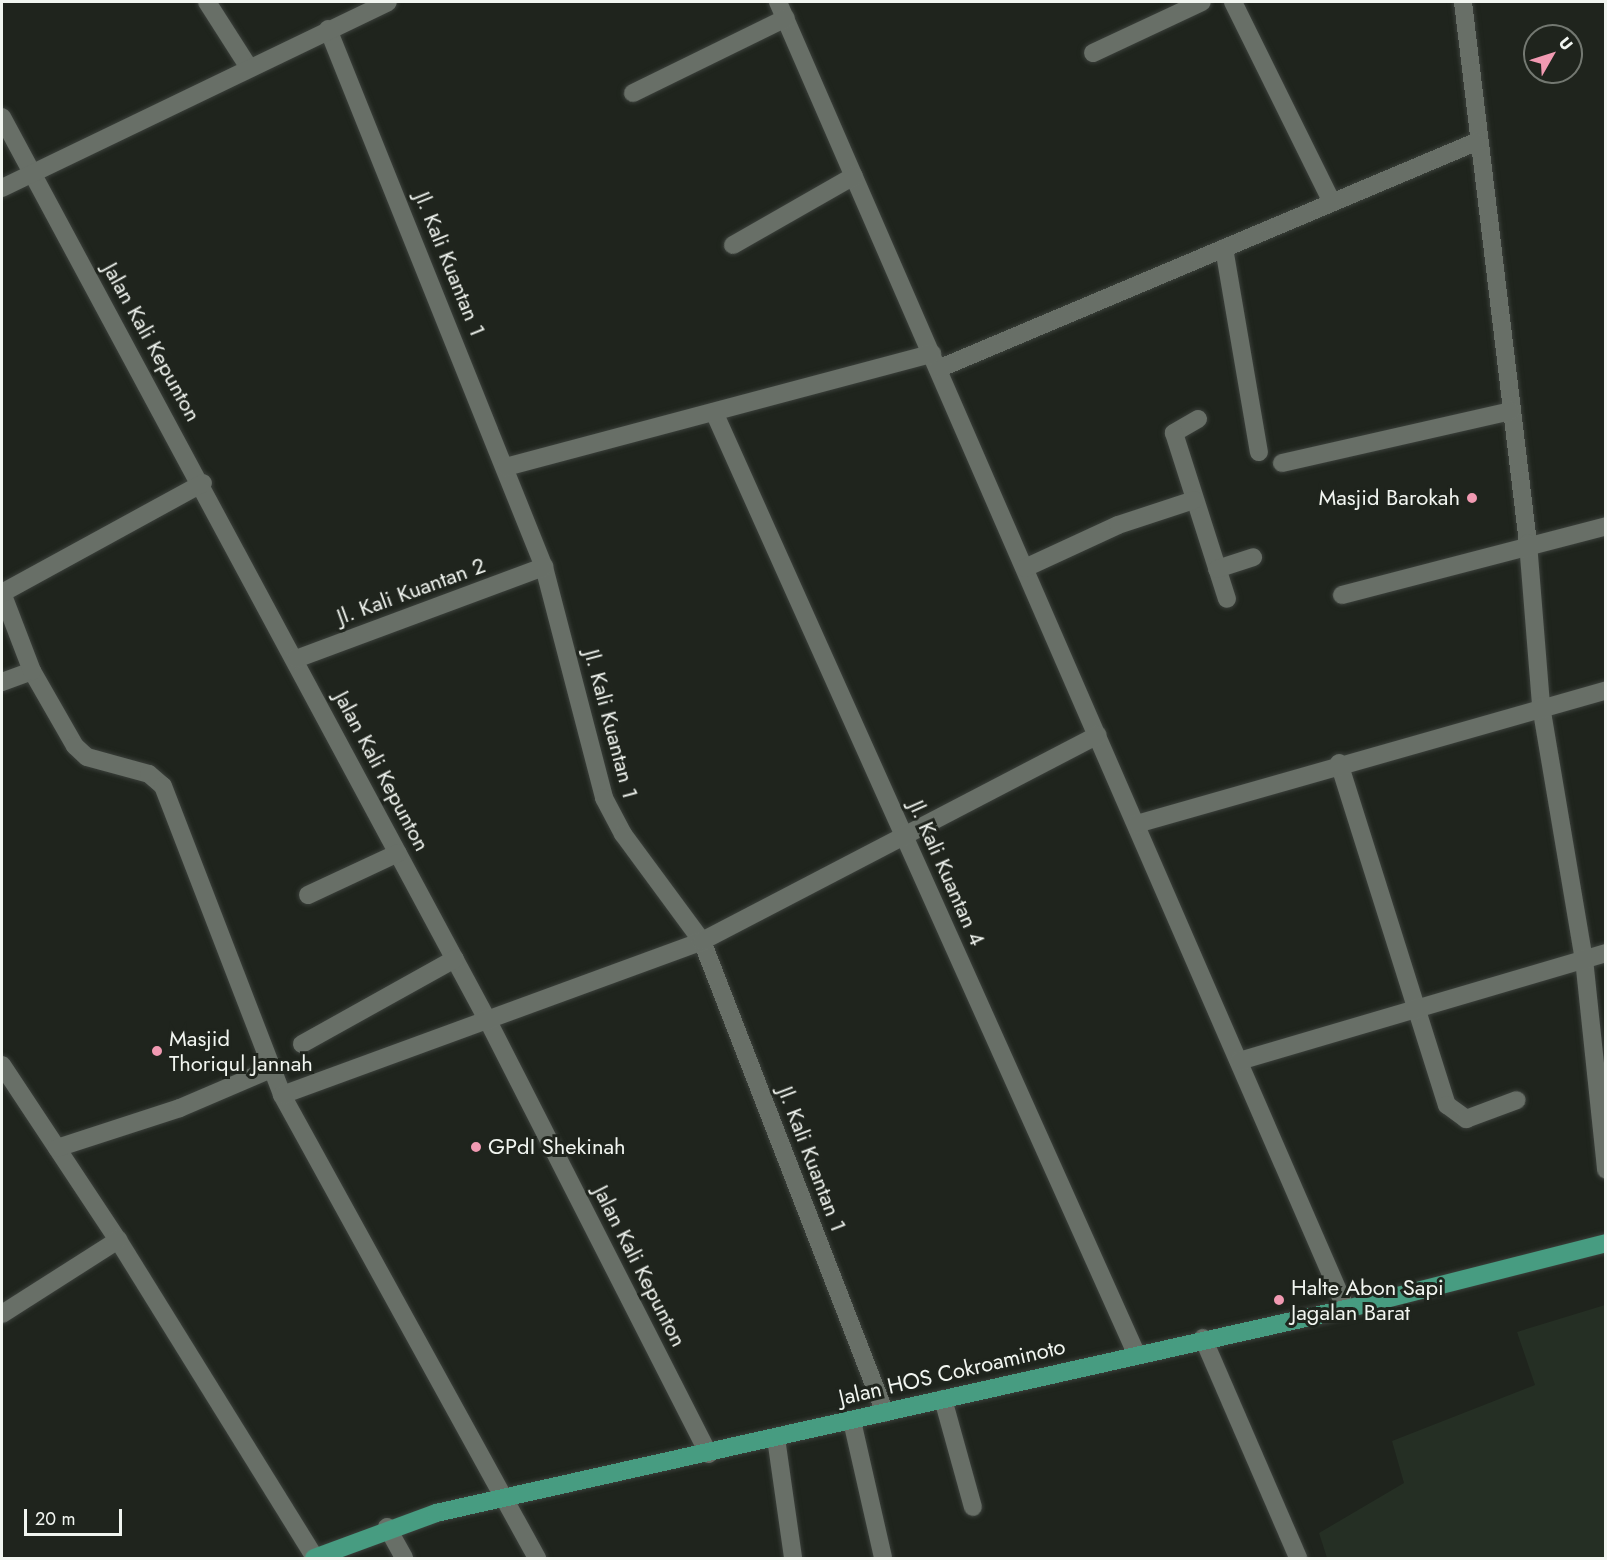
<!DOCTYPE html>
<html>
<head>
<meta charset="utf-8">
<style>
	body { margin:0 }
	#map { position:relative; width:1607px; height:1560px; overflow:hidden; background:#1f241d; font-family:Jost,sans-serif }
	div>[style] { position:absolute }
	.built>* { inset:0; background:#252f24 }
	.roads { filter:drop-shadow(0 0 2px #3b403b) drop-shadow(0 0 2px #3b403b) }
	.minor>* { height:18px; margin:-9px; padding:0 9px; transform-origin:9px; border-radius:9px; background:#686f67 }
	.major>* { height:18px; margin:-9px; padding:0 9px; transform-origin:9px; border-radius:9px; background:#479c81 }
	.dots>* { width:16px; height:16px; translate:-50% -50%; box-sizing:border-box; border:3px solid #1f241d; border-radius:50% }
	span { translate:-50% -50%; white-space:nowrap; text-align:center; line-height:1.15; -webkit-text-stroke:6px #1f241d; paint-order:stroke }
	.street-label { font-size:22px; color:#f1f5f0 }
	.poi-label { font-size:22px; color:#f1f5f0 }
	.right { translate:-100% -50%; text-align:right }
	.left { translate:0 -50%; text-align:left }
	.frame { position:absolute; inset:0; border:3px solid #f1f5f0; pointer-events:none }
	.north { position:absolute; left:1523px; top:24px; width:60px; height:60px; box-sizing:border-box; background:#1f241d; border:2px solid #737871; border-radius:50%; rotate:51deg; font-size:16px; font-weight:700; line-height:24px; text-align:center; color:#f1f5f0 }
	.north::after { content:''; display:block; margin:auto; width:21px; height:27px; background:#f19ab2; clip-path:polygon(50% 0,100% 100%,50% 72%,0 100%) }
	.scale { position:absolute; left:24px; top:1509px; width:98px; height:27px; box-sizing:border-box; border:3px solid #f1f5f0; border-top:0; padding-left:8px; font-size:18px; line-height:21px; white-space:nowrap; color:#f1f5f0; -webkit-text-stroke:4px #1f241d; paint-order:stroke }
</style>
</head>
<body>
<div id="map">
	<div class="built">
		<i style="clip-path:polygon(1605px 1305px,1605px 1558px,1327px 1558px,1319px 1533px,1404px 1483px,1392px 1441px,1535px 1385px,1517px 1332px)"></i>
	</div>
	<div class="roads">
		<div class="minor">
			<i style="left:207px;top:2px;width:76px;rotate:57.4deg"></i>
			<i style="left:778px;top:2px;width:1425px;rotate:66.51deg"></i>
			<i style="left:1233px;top:2px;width:223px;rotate:63.7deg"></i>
			<i style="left:1463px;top:2px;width:545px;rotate:83.15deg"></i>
			<i style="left:1528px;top:543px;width:164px;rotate:85.4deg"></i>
			<i style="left:1541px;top:706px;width:257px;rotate:80.4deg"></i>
			<i style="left:1584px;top:959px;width:212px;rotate:84deg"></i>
			<i style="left:328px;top:29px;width:580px;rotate:68.13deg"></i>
			<i style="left:544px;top:567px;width:239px;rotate:75.4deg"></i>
			<i style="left:604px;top:798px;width:41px;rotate:62.2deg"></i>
			<i style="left:623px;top:834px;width:133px;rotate:53.6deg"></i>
			<i style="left:702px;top:941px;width:506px;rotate:68.81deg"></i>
			<i style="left:1093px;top:53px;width:120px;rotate:-25.1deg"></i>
			<i style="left:633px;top:93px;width:170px;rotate:-26.1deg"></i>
			<i style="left:2px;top:117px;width:1026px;rotate:61.74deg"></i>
			<i style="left:488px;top:1021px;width:486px;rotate:63deg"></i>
			<i style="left:2px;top:188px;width:428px;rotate:-25.7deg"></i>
			<i style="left:733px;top:245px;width:139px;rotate:-29.7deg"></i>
			<i style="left:1224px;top:248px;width:207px;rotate:80.3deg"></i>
			<i style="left:938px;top:369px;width:584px;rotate:-22.88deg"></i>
			<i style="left:714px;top:412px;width:1031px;rotate:65.85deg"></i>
			<i style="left:1198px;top:419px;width:28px;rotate:150deg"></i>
			<i style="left:1174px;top:433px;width:174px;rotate:72.3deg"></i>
			<i style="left:1282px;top:463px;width:235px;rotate:-12.8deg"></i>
			<i style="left:506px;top:467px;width:441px;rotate:-14.9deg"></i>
			<i style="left:1025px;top:568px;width:102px;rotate:-24.8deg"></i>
			<i style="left:1118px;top:525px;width:80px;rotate:-18.2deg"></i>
			<i style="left:1217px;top:569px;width:38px;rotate:-18deg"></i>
			<i style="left:1342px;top:595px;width:273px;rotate:-14.6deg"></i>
			<i style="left:296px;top:659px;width:265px;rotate:-20.4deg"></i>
			<i style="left:32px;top:671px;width:86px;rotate:60.2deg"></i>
			<i style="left:75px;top:746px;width:16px;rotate:43deg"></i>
			<i style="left:87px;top:757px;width:64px;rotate:15.3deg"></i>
			<i style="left:149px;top:774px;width:18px;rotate:41deg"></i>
			<i style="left:163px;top:786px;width:331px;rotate:68.9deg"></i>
			<i style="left:282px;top:1095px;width:529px;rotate:61.16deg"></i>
			<i style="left:2px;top:682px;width:32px;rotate:-20deg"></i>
			<i style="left:32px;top:671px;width:84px;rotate:-111deg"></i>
			<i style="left:2px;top:593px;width:229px;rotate:-28.7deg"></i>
			<i style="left:1339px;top:763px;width:359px;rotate:72.5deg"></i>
			<i style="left:1447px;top:1105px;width:24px;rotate:36deg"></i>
			<i style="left:1466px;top:1119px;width:54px;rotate:-20.4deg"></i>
			<i style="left:1137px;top:824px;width:488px;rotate:-15.9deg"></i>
			<i style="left:308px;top:895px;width:99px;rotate:-25deg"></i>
			<i style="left:302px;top:1044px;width:175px;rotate:-29.1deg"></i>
			<i style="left:1239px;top:1061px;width:383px;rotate:-16.4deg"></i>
			<i style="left:2px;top:1065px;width:210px;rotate:56.5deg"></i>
			<i style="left:118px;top:1240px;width:374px;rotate:58.2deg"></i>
			<i style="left:282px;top:1095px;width:447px;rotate:-20.1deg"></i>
			<i style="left:702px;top:941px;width:446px;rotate:-27.5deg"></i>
			<i style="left:57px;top:1148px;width:129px;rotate:-18deg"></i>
			<i style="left:180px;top:1108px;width:99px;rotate:-23.2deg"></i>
			<i style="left:2px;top:1314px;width:138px;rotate:-32.5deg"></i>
			<i style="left:1203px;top:1338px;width:240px;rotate:66.6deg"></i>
			<i style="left:943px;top:1399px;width:112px;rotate:74.5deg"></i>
			<i style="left:852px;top:1421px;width:140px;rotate:77.2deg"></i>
			<i style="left:776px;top:1438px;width:121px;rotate:81.9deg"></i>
			<i style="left:387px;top:1527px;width:35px;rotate:61deg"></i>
		</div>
		<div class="major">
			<i style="left:314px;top:1558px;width:130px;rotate:-20.2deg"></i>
			<i style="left:436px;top:1513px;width:933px;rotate:-12.64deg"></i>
			<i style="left:1346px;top:1309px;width:268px;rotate:-14.2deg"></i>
		</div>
	</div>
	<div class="dots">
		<i style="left:1472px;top:498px;background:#f19ab2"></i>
		<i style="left:157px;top:1051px;background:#f19ab2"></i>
		<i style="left:476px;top:1147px;background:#f19ab2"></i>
		<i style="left:1279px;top:1300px;background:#f19ab2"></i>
	</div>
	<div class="street-label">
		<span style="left:450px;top:264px;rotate:68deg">Jl. Kali Kuantan 1</span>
		<span style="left:152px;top:342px;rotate:61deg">Jalan Kali Kepunton</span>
		<span style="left:411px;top:591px;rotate:-20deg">Jl. Kali Kuantan 2</span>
		<span style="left:611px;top:724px;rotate:75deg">Jl. Kali Kuantan 1</span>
		<span style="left:382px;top:771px;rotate:62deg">Jalan Kali Kepunton</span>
		<span style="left:947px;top:873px;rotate:66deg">Jl. Kali Kuantan 4</span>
		<span style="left:812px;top:1159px;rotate:69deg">Jl. Kali Kuantan 1</span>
		<span style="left:640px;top:1266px;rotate:63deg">Jalan Kali Kepunton</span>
		<span style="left:952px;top:1372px;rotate:-13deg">Jalan HOS Cokroaminoto</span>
	</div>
	<div class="poi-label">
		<span class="right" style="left:1460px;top:498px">Masjid Barokah</span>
		<span class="left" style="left:169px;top:1051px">Masjid<br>Thoriqul Jannah</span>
		<span class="left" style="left:488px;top:1147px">GPdI Shekinah</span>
		<span class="left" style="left:1291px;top:1300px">Halte Abon Sapi<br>Jagalan Barat</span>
	</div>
	<div class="frame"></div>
	<div class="north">U</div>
	<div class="scale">20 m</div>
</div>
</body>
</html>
